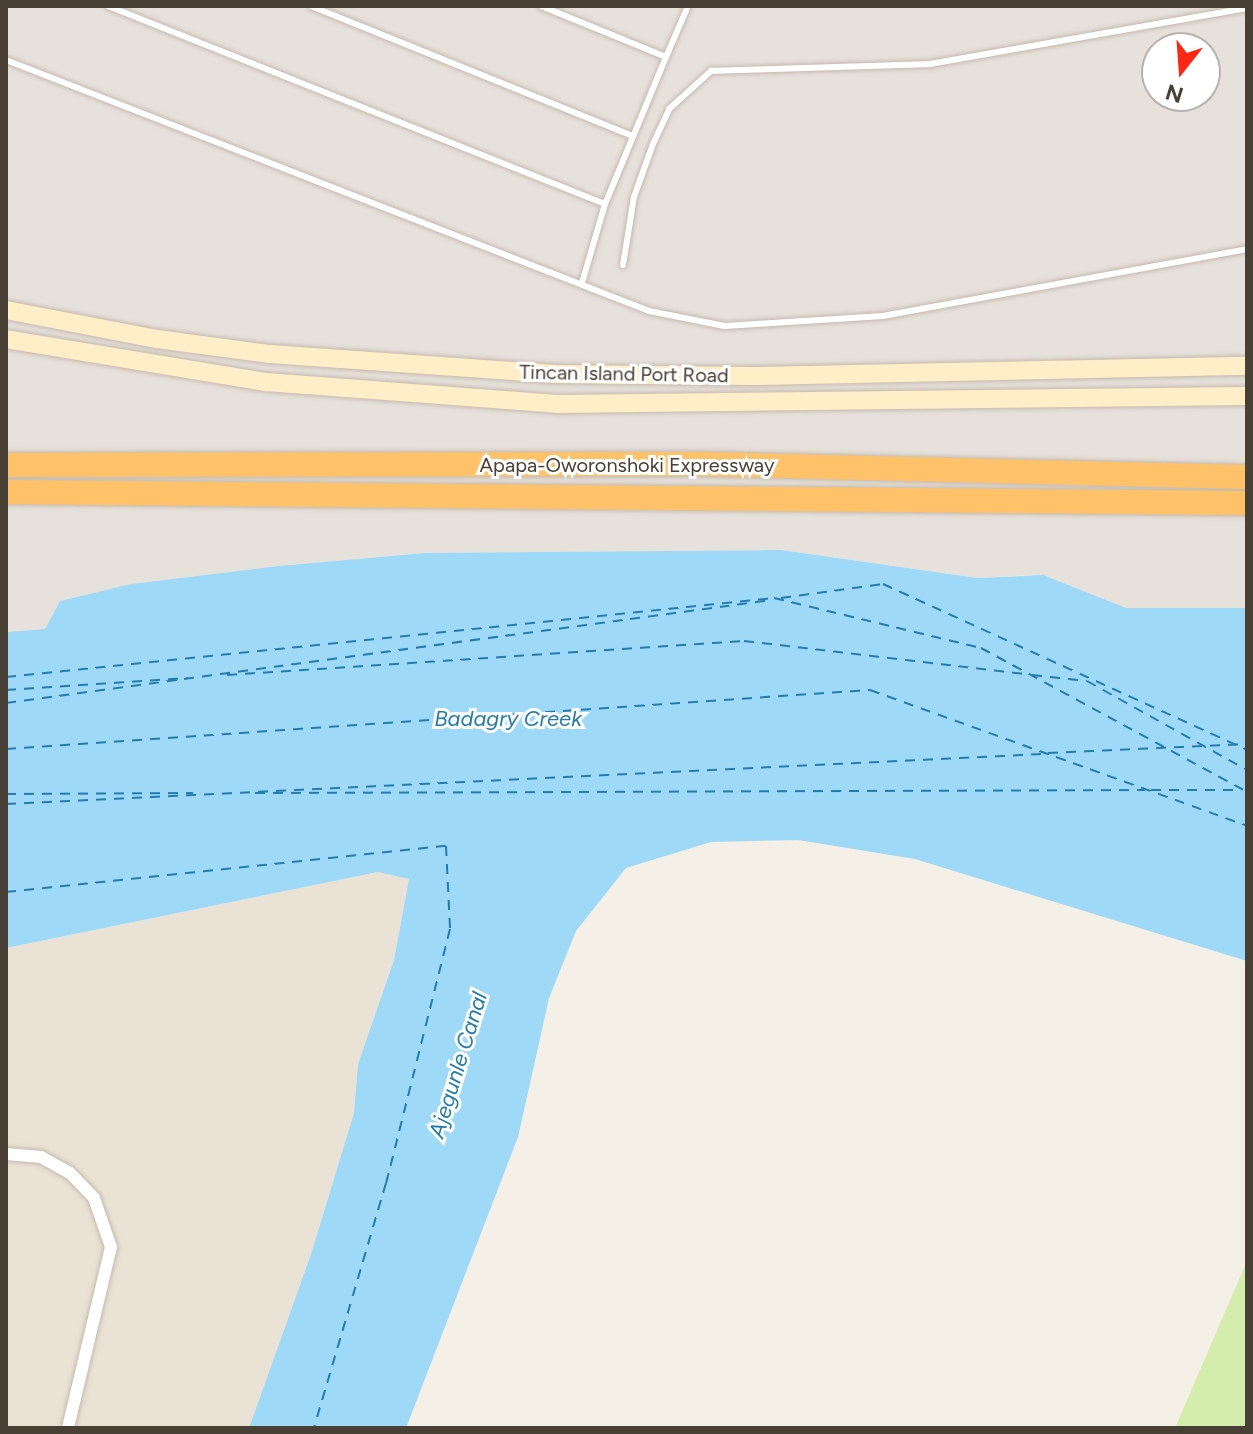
<!DOCTYPE html>
<html>
<head>
<meta charset="utf-8">
<style>
	body { margin:0 }
	#map { position:relative; width:1253px; height:1434px; overflow:hidden; background:#f5f0e7; font-family:Figtree,sans-serif }
	div>[style] { position:absolute }
	.residential>* { inset:0; background:#eae2d5 }
	.industrial>* { inset:0; background:#e7e1dc }
	.green>* { inset:0; background:#d4edac }
	.water>* { inset:0; background:#9ed9f7 }
	.ferry>* { height:2px; margin-top:-1px; transform-origin:0; background:repeating-linear-gradient(90deg,#227dae 0 10px,transparent 0 18px) }
	.roads { filter:drop-shadow(0 0 2px #c5baac) drop-shadow(0 0 2px #c5baac) }
	.lane>* { height:6px; margin:-3px; padding:0 3px; transform-origin:3px; border-radius:3px; background:#fff }
	.street>* { height:12px; margin:-6px; padding:0 6px; transform-origin:6px; border-radius:6px; background:#fff }
	.secondary>* { height:18px; margin:-9px; padding:0 9px; transform-origin:9px; border-radius:9px; background:#ffeec7 }
	.highway>* { height:24px; margin:-12px; padding:0 12px; transform-origin:12px; border-radius:12px; background:#ffc268 }
	span { translate:-50% -50%; white-space:nowrap; text-align:center; line-height:1.15; -webkit-text-stroke:6px #fff; paint-order:stroke }
	.street-label { font-size:20px; color:#494035 }
	.water-label { font-size:22px; color:#227dae; font-style:italic }
	.frame { position:absolute; inset:0; border:8px solid #494035; pointer-events:none }
	.north { position:absolute; left:1141px; top:32px; width:80px; height:80px; box-sizing:border-box; background:#fff; border:2px solid #b6b3ae; border-radius:50%; rotate:197deg; font-size:22px; font-weight:700; line-height:32px; text-align:center; color:#494035 }
	.north::after { content:''; display:block; margin:auto; width:28px; height:36px; background:#ff2714; clip-path:polygon(50% 0,100% 100%,50% 72%,0 100%) }
</style>
</head>
<body>
<div id="map">
	<div class="residential">
		<i style="clip-path:polygon(378px 872px,409px 879px,394px 960px,358px 1064px,354px 1113px,311px 1254px,249px 1428px,6px 1428px,6px 948px)"></i>
	</div>
	<div class="industrial">
		<i style="clip-path:polygon(evenodd,6px 6px,1247px 6px,1247px 640px,1074px 615px,1031px 575px,977px 578px,781px 550px,425px 553px,278px 566px,131px 584px,60px 601px,45px 629px,6px 632px,6px 6px,1157px 48px,1205px 48px,1205px 96px,1157px 96px,1157px 48px)"></i>
	</div>
	<div class="green">
		<i style="clip-path:polygon(1247px 1261px,1247px 1428px,1175px 1428px)"></i>
	</div>
	<div class="water">
		<i style="clip-path:polygon(781px 550px,977px 578px,1043px 575px,1126px 608px,1247px 608px,1247px 961px,915px 859px,798px 840px,711px 842px,626px 868px,576px 931px,549px 998px,518px 1137px,406px 1428px,249px 1428px,311px 1254px,354px 1113px,358px 1064px,394px 960px,409px 879px,378px 872px,6px 948px,6px 632px,45px 629px,60px 601px,131px 584px,278px 566px,425px 553px)"></i>
	</div>
	<div class="ferry">
		<i style="left:781px;top:598px;width:103px;rotate:-7.8deg"></i>
		<i style="left:883px;top:584px;width:400px;rotate:24.5deg"></i>
		<i style="left:227px;top:675px;width:518px;rotate:-3.76deg"></i>
		<i style="left:744px;top:641px;width:283px;rotate:6.7deg"></i>
		<i style="left:1032px;top:675px;width:55px;rotate:6.2deg"></i>
		<i style="left:1087px;top:681px;width:183px;rotate:29.1deg"></i>
		<i style="left:6px;top:677px;width:772px;rotate:-5.87deg"></i>
		<i style="left:774px;top:598px;width:213px;rotate:13.6deg"></i>
		<i style="left:981px;top:648px;width:302px;rotate:28.4deg"></i>
		<i style="left:6px;top:690px;width:182px;rotate:-3.8deg"></i>
		<i style="left:6px;top:703px;width:772px;rotate:-7.67deg"></i>
		<i style="left:6px;top:749px;width:866px;rotate:-3.91deg"></i>
		<i style="left:870px;top:690px;width:401px;rotate:19.8deg"></i>
		<i style="left:1048px;top:753px;width:199px;rotate:-2.6deg"></i>
		<i style="left:1151px;top:790px;width:90px"></i>
		<i style="left:255px;top:793px;width:890px;rotate:-0.19deg"></i>
		<i style="left:6px;top:794px;width:187px;rotate:-0.3deg"></i>
		<i style="left:6px;top:804px;width:1037px;rotate:-2.76deg"></i>
		<i style="left:6px;top:892px;width:442px;rotate:-6deg"></i>
		<i style="left:446px;top:846px;width:83px;rotate:87.2deg"></i>
		<i style="left:450px;top:929px;width:262px;rotate:104.1deg"></i>
		<i style="left:386px;top:1183px;width:255px;rotate:106.4deg"></i>
	</div>
	<div class="roads">
		<div class="lane">
			<i style="left:108px;top:6px;width:535px;rotate:21.72deg"></i>
			<i style="left:311px;top:6px;width:347px;rotate:22deg"></i>
			<i style="left:541px;top:6px;width:135px;rotate:22.2deg"></i>
			<i style="left:666px;top:57px;width:159px;rotate:112.5deg"></i>
			<i style="left:605px;top:204px;width:82px;rotate:106.2deg"></i>
			<i style="left:666px;top:57px;width:56px;rotate:-66.7deg"></i>
			<i style="left:6px;top:60px;width:690px;rotate:21.32deg"></i>
			<i style="left:649px;top:311px;width:77px;rotate:11.2deg"></i>
			<i style="left:725px;top:326px;width:158px;rotate:-3.6deg"></i>
			<i style="left:883px;top:316px;width:370px;rotate:-10.4deg"></i>
			<i style="left:623px;top:265px;width:69px;rotate:-80.8deg"></i>
			<i style="left:634px;top:197px;width:56px;rotate:-70.3deg"></i>
			<i style="left:653px;top:144px;width:38px;rotate:-65deg"></i>
			<i style="left:669px;top:109px;width:57px;rotate:-42.1deg"></i>
			<i style="left:711px;top:71px;width:219px;rotate:-1.8deg"></i>
			<i style="left:930px;top:64px;width:322px;rotate:-10deg"></i>
		</div>
		<div class="street">
			<i style="left:6px;top:1154px;width:35px;rotate:5deg"></i>
			<i style="left:41px;top:1157px;width:33px;rotate:29deg"></i>
			<i style="left:70px;top:1173px;width:35px;rotate:46deg"></i>
			<i style="left:94px;top:1198px;width:52px;rotate:70.9deg"></i>
			<i style="left:111px;top:1247px;width:186px;rotate:103.4deg"></i>
		</div>
		<div class="secondary">
			<i style="left:6px;top:310px;width:154px;rotate:10.9deg"></i>
			<i style="left:157px;top:339px;width:114px;rotate:7.6deg"></i>
			<i style="left:270px;top:354px;width:286px;rotate:4deg"></i>
			<i style="left:555px;top:374px;width:200px;rotate:0.6deg"></i>
			<i style="left:755px;top:376px;width:492px;rotate:-1.2deg"></i>
			<i style="left:6px;top:339px;width:264px;rotate:9.4deg"></i>
			<i style="left:266px;top:382px;width:292px;rotate:4.3deg"></i>
			<i style="left:557px;top:404px;width:690px;rotate:-0.66deg"></i>
		</div>
		<div class="highway">
			<i style="left:6px;top:465px;width:695px;rotate:-0.08deg"></i>
			<i style="left:701px;top:464px;width:546px;rotate:1.36deg"></i>
			<i style="left:6px;top:492px;width:1241px;rotate:0.51deg"></i>
		</div>
	</div>
	<div class="street-label">
		<span style="left:624px;top:374px;rotate:1deg">Tincan Island Port Road</span>
		<span style="left:627px;top:465px">Apapa-Oworonshoki Expressway</span>
	</div>
	<div class="water-label">
		<span style="left:508px;top:719px">Badagry Creek</span>
		<span style="left:458px;top:1065px;rotate:-73deg">Ajegunle Canal</span>
	</div>
	<div class="frame"></div>
	<div class="north">N</div>
</div>
</body>
</html>
